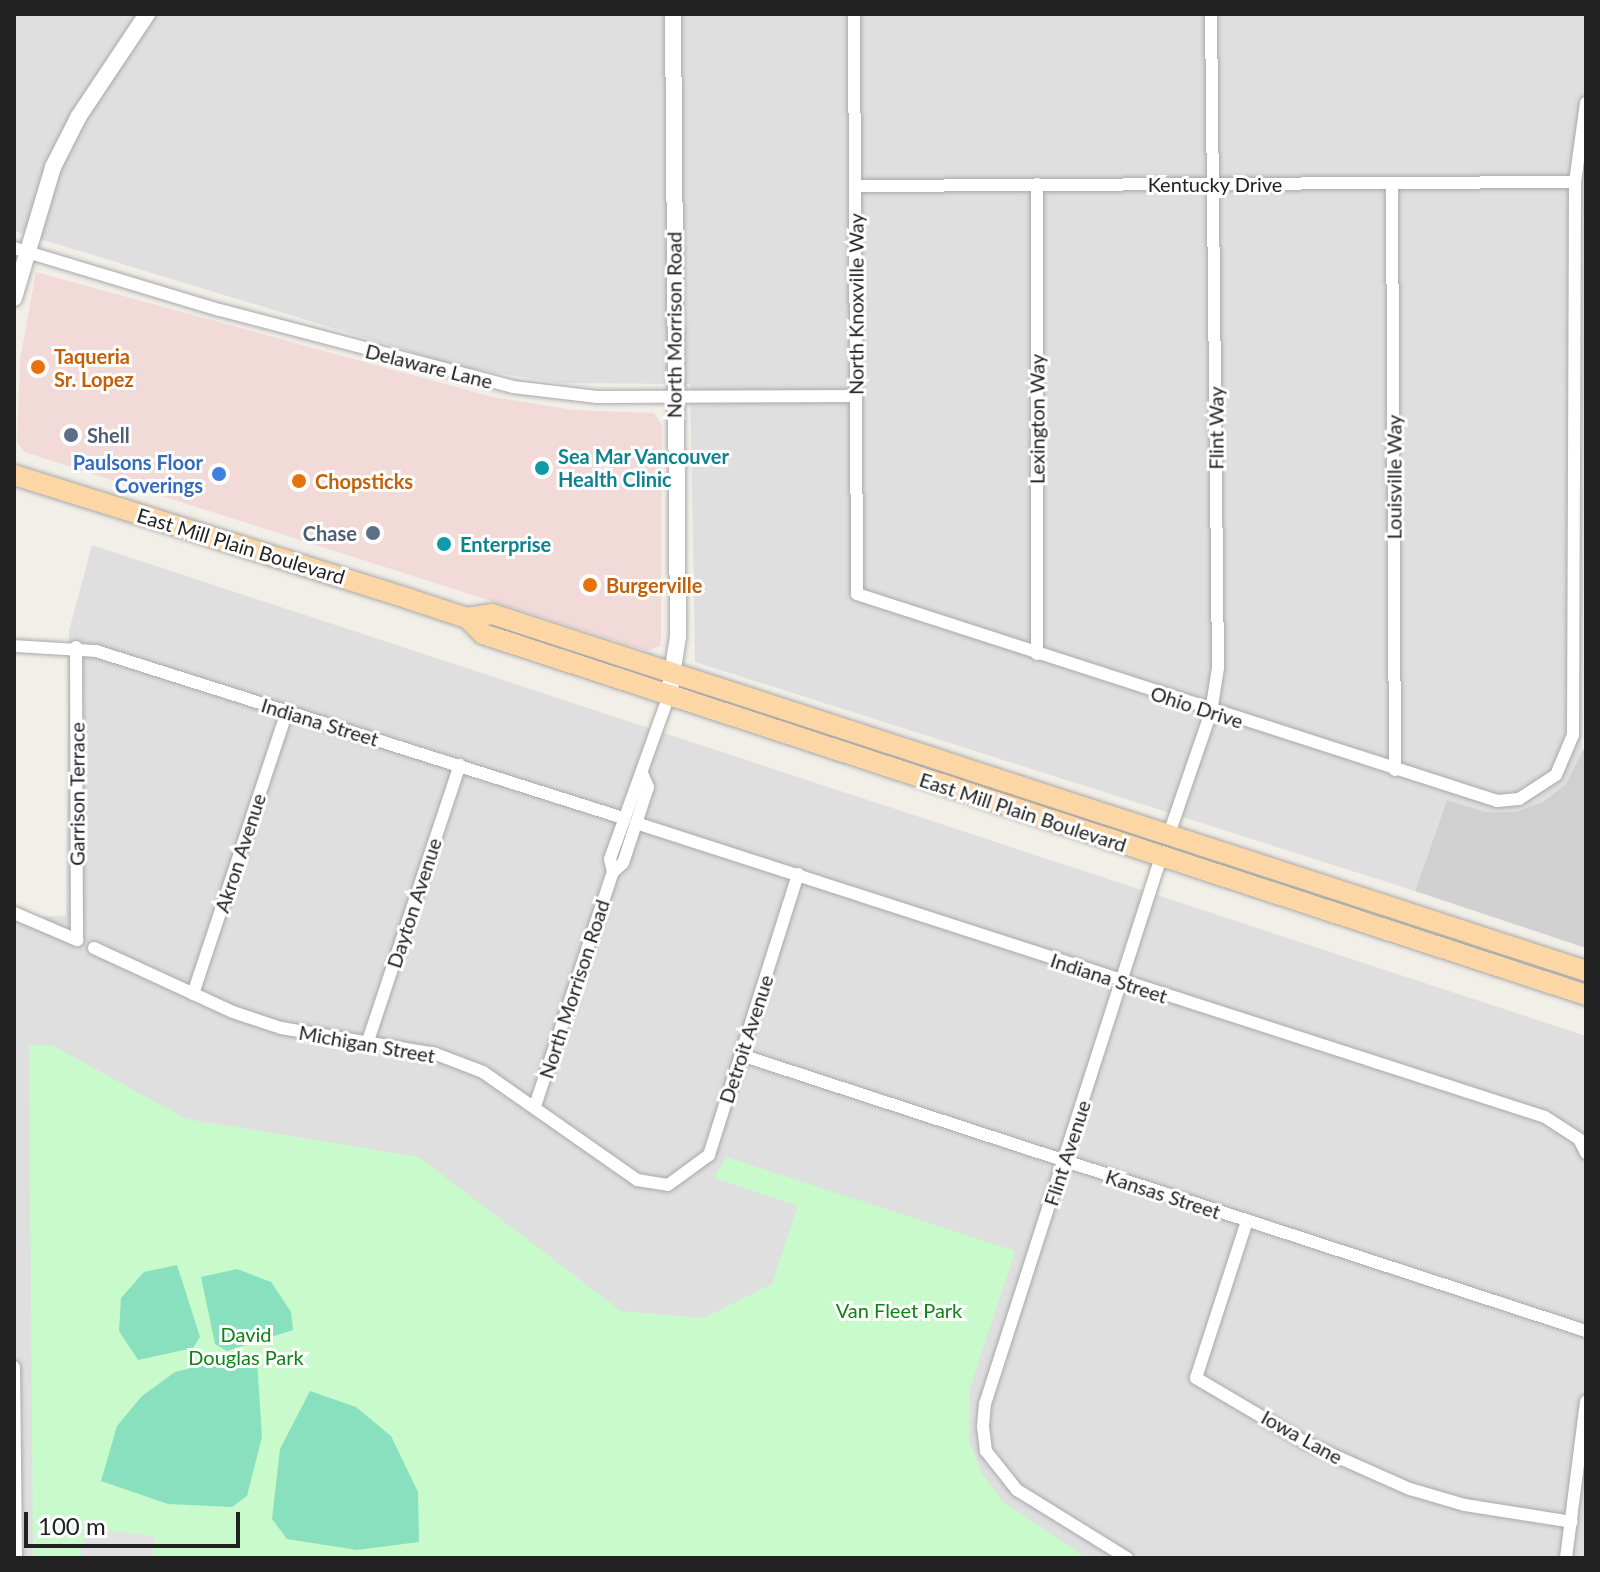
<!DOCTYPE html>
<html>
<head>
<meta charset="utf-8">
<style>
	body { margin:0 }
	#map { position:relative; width:1600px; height:1572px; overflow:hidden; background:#f2efe9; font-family:Lato,sans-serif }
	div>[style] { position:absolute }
	.residential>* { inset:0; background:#e0dfdf }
	.commercial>* { inset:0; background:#f2dad9 }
	.religious>* { inset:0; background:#d0d0d0 }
	.park>* { inset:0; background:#c8facc }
	.pitch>* { inset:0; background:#88e0be }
	.parking>* { inset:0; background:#e2e2e2 }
	.roads { filter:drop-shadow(0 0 2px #a9a9a9) drop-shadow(0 0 2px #a9a9a9) }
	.minor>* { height:12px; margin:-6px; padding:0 6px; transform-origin:6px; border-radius:6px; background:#fff }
	.tertiary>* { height:16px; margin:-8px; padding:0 8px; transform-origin:8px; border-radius:8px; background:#fff }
	.primary>* { height:20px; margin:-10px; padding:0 10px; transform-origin:10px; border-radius:10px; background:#fcd6a4 }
	.dots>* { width:22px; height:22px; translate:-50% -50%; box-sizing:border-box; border:4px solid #fff; border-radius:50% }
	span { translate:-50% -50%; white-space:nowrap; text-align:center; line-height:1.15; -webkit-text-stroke:6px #fff; paint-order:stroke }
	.street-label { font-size:20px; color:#222 }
	.food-label { font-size:20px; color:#c56008; font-weight:700 }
	.left { translate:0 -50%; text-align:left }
	.service-label { font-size:20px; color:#4e5e75; font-weight:700 }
	.right { translate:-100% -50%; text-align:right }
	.culture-label { font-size:20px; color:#0d838f; font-weight:700 }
	.shop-label { font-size:20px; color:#366cbe; font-weight:700 }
	.park-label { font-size:20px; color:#0c8416 }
	.frame { position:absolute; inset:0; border:16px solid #222; pointer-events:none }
	.scale { position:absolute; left:24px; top:1512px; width:216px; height:36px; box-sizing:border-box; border:4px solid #222; border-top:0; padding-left:10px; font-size:24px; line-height:28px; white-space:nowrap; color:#222; -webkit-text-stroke:6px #fff; paint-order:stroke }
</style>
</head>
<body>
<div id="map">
	<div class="residential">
		<i style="clip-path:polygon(14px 14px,1586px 14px,1582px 760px,1566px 784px,1543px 802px,1515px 812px,1486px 812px,1447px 800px,1415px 891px,695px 662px,690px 384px,558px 383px,461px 367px,14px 231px)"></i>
		<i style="clip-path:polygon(92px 545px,1586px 1036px,1586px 1558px,14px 1558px,14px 917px,66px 916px,69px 631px)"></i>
	</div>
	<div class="commercial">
		<i style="clip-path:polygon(36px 272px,493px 397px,574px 410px,654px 413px,662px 425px,661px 645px,648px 651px,24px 452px,17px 442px,20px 360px)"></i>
	</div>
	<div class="religious">
		<i style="clip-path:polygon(1586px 744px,1586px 948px,1415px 891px,1447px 800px,1486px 812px,1515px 812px,1543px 802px,1566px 784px)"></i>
	</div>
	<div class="park">
		<i style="clip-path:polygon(29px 1045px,52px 1045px,186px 1119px,419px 1157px,621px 1311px,704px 1318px,772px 1284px,798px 1206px,714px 1178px,726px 1157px,1015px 1251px,970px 1388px,969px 1441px,982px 1474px,1003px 1502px,1087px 1558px,33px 1558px)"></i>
	</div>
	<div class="pitch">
		<i style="clip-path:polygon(177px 1265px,200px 1337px,193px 1348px,138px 1360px,119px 1331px,121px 1298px,144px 1272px)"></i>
		<i style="clip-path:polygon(237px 1269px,271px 1282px,291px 1312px,293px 1330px,227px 1351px,215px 1344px,201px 1277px)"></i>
		<i style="clip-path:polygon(223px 1360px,257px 1361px,262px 1437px,247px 1496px,232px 1507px,168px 1504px,101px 1481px,117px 1426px,142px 1396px,175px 1372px)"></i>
		<i style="clip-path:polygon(310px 1391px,356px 1407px,391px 1436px,418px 1492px,419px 1542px,357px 1550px,287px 1539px,272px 1519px,280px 1449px)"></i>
	</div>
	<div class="parking">
		<i style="clip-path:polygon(84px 1528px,155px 1536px,153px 1558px,81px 1558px)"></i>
	</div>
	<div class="roads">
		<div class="minor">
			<i style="left:854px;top:14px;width:580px;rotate:89.7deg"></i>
			<i style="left:857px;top:594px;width:673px;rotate:17.92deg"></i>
			<i style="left:1497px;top:801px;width:22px;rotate:-5deg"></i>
			<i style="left:1519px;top:799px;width:44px;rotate:-33deg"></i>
			<i style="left:1556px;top:775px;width:43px;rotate:-67deg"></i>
			<i style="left:1573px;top:735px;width:553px;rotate:-89.79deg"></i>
			<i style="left:1575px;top:182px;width:80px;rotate:-82.1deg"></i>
			<i style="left:1037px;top:184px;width:470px;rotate:90deg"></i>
			<i style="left:1392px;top:184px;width:586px;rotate:89.71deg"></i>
			<i style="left:855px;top:186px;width:720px;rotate:-0.32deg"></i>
			<i style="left:14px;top:248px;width:215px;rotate:16.8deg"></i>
			<i style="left:220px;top:310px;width:303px;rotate:14.7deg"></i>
			<i style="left:513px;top:387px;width:85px;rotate:6.8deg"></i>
			<i style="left:597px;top:397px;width:259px;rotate:-0.2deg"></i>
			<i style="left:14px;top:646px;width:82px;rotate:3.5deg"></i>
			<i style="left:96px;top:651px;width:553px;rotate:17.58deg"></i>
			<i style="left:636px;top:823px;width:955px;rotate:17.92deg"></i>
			<i style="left:1545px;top:1117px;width:40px;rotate:32.9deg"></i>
			<i style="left:1579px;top:1139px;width:16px;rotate:63deg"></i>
			<i style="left:1169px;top:834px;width:129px;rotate:-71deg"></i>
			<i style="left:1211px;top:712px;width:45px;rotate:-81deg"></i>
			<i style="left:1218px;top:668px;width:654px;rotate:-90.61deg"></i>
			<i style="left:613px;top:872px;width:13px;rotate:-103deg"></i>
			<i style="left:610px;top:859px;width:174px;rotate:-70.2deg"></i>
			<i style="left:14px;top:913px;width:69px;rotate:23.2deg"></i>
			<i style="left:77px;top:940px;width:293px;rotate:-90.2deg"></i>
			<i style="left:94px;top:948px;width:153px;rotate:24.7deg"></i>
			<i style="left:233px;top:1012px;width:51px;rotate:18.4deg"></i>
			<i style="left:281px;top:1028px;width:157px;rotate:9.5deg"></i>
			<i style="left:436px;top:1054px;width:50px;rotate:21deg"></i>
			<i style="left:483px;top:1072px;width:188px;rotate:35deg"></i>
			<i style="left:637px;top:1180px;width:31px;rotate:9deg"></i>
			<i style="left:668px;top:1185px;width:51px;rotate:-36.2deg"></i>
			<i style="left:709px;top:1155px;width:295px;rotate:-72.4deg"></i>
			<i style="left:193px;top:994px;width:298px;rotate:-71.6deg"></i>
			<i style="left:368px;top:1041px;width:291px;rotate:-71.6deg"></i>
			<i style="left:741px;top:1055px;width:889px;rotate:18.09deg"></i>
			<i style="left:535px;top:1106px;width:247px;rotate:-71.6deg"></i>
			<i style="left:613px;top:872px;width:13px;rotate:-42deg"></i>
			<i style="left:623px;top:863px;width:80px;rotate:-71.8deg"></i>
			<i style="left:648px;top:787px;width:13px;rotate:-113deg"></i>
			<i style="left:1247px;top:1221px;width:165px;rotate:108deg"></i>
			<i style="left:1196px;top:1378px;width:128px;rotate:30.6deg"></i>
			<i style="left:1306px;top:1443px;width:114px;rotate:23.9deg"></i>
			<i style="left:1410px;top:1489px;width:57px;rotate:16.2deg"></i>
			<i style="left:1465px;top:1505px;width:108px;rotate:9deg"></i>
			<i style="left:14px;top:1367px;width:191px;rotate:89.4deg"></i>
			<i style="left:1127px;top:1558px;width:129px;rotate:-148.3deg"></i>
			<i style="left:1017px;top:1490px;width:50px;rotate:-128.5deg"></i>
			<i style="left:986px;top:1451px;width:25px;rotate:-97deg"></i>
			<i style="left:983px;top:1426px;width:22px;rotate:-85deg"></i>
			<i style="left:985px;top:1404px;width:575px;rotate:-72.16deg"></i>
			<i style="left:1566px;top:1558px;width:158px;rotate:-82.7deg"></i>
		</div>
		<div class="tertiary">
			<i style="left:14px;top:298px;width:137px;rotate:-73.4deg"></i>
			<i style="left:53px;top:167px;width:57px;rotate:-63deg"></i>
			<i style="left:79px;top:116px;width:123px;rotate:-56.3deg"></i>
			<i style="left:669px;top:695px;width:60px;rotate:-81.3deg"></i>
			<i style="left:678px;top:636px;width:622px;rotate:-90.46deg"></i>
		</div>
		<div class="primary">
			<i style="left:14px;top:475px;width:414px;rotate:17.4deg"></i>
			<i style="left:409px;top:599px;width:61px;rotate:18.1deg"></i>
			<i style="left:467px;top:618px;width:23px;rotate:45deg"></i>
			<i style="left:483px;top:634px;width:1161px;rotate:18.12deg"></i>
			<i style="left:467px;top:618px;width:25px;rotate:-9deg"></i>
			<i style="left:492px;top:614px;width:1151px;rotate:18.07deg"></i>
		</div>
	</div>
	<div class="dots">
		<i style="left:38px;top:367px;background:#e8710a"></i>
		<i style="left:71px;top:435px;background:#5c6f8a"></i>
		<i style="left:542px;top:468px;background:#0f9aa8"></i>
		<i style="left:219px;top:474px;background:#3f7fe0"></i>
		<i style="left:299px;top:481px;background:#e8710a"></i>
		<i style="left:373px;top:533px;background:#5c6f8a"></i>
		<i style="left:444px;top:544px;background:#0f9aa8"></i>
		<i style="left:590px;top:585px;background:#e8710a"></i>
	</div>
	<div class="street-label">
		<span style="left:1215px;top:184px">Kentucky Drive</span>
		<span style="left:856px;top:304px;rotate:-90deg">North Knoxville Way</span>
		<span style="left:674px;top:325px;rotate:-90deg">North Morrison Road</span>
		<span style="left:429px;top:366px;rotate:14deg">Delaware Lane</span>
		<span style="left:1037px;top:419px;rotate:-90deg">Lexington Way</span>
		<span style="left:1216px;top:428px;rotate:-90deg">Flint Way</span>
		<span style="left:1394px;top:477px;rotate:-90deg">Louisville Way</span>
		<span style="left:241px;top:546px;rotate:17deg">East Mill Plain Boulevard</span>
		<span style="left:1197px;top:707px;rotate:18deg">Ohio Drive</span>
		<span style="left:320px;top:722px;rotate:17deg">Indiana Street</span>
		<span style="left:77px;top:794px;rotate:-90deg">Garrison Terrace</span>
		<span style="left:1023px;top:812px;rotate:18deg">East Mill Plain Boulevard</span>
		<span style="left:240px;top:853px;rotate:-72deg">Akron Avenue</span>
		<span style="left:414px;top:903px;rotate:-72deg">Dayton Avenue</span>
		<span style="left:1109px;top:978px;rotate:18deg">Indiana Street</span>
		<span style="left:574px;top:989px;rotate:-72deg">North Morrison Road</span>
		<span style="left:746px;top:1039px;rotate:-72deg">Detroit Avenue</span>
		<span style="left:367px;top:1044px;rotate:10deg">Michigan Street</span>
		<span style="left:1067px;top:1153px;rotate:-72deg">Flint Avenue</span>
		<span style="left:1163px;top:1194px;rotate:18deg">Kansas Street</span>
		<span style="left:1302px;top:1437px;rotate:29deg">Iowa Lane</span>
	</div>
	<div class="food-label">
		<span class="left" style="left:54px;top:368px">Taqueria<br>Sr. Lopez</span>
		<span class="left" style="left:315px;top:481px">Chopsticks</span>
		<span class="left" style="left:606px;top:585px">Burgerville</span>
	</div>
	<div class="service-label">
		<span class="left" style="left:87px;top:435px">Shell</span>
		<span class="right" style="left:357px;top:533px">Chase</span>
	</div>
	<div class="culture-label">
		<span class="left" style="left:558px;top:468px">Sea Mar Vancouver<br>Health Clinic</span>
		<span class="left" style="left:460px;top:544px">Enterprise</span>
	</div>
	<div class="shop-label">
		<span class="right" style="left:203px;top:474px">Paulsons Floor<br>Coverings</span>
	</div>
	<div class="park-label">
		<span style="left:899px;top:1310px">Van Fleet Park</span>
		<span style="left:246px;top:1346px">David<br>Douglas Park</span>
	</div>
	<div class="frame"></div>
	<div class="scale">100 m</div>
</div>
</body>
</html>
